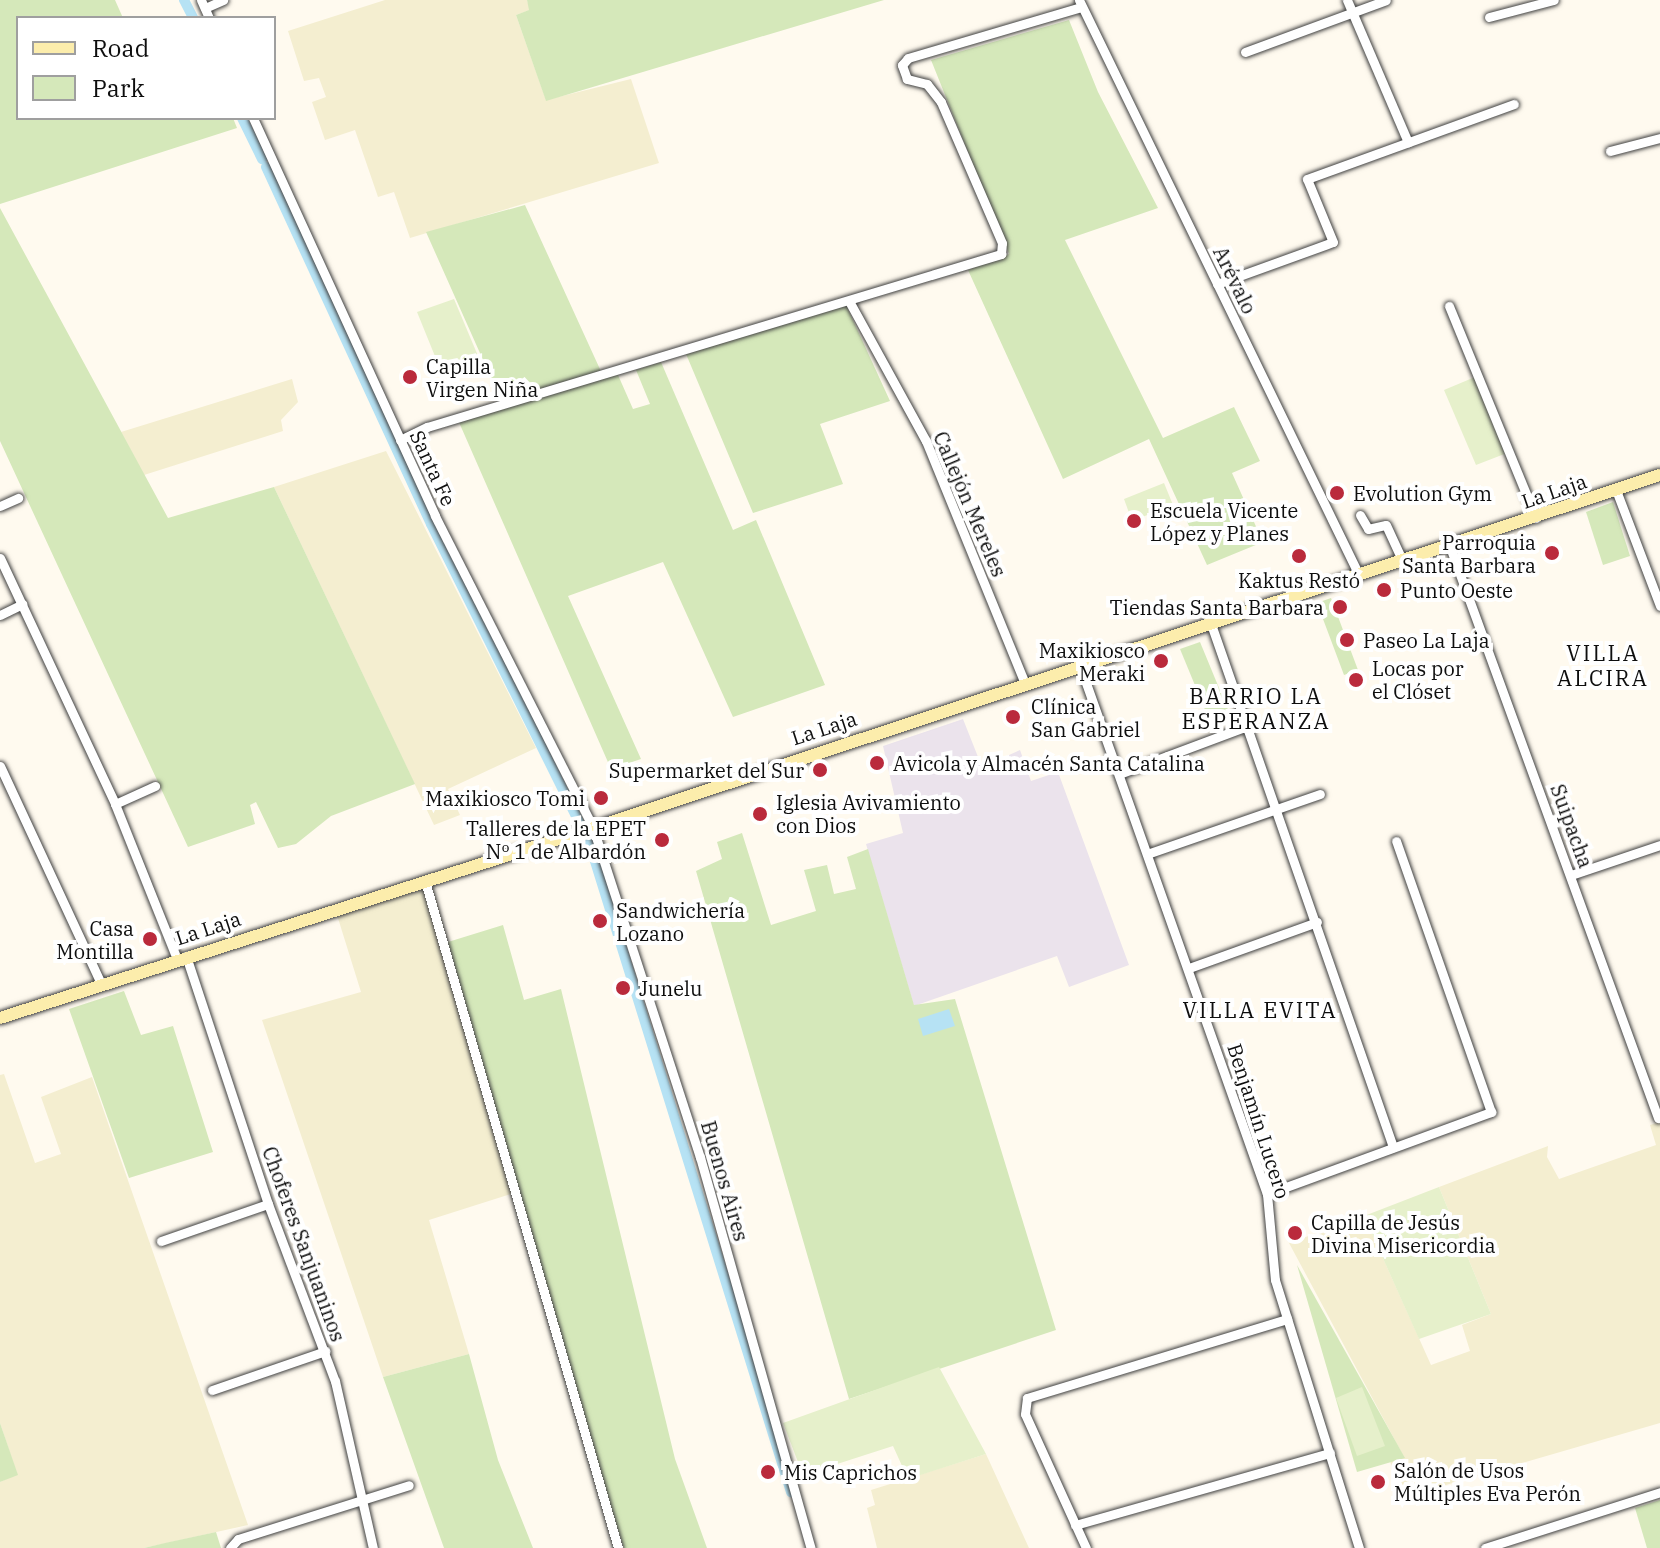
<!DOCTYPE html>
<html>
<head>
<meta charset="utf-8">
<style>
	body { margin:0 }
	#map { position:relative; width:1660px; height:1548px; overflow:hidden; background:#fffaef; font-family:"IBM Plex Serif",serif }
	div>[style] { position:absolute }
	.industrial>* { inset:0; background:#ebe3ec }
	.farmland>* { inset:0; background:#f4eed0 }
	.green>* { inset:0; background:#d5e8ba }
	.pitch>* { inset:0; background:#e6f0cb }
	.water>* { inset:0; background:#b6e2f4 }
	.canal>* { height:10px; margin:-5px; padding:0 5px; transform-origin:5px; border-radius:5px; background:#b6e2f4 }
	.roads { filter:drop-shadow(0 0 2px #414141) drop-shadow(0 0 2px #414141) }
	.street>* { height:9px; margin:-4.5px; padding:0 4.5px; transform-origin:4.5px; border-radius:4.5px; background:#fff }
	.secondary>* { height:12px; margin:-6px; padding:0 6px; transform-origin:6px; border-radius:6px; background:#fcedac }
	.dots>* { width:22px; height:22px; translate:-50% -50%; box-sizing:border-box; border:4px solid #fff; border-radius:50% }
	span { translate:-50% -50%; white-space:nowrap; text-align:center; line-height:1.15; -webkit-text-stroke:8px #fff; paint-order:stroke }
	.street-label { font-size:20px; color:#0e0e0e }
	.poi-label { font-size:20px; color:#0e0e0e }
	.left { translate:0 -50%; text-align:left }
	.right { translate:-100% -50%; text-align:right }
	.neighbourhood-label { font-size:22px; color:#0e0e0e; letter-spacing:2px }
	.legend { position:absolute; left:16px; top:16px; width:260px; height:104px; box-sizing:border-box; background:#fff; border:2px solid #9f9f9f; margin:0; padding:10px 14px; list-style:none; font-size:24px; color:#0e0e0e }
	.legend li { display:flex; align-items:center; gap:16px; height:40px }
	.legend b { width:40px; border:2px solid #9f9f9f }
</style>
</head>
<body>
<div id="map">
	<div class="industrial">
		<i style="clip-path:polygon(963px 719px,982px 767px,1020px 750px,1031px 781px,1058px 772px,1129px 965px,1069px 987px,1057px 956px,914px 1006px,866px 844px,903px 833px,883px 746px)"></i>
	</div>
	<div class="farmland">
		<i style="clip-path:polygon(385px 0,527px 0,530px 10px,516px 15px,546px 100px,631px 79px,659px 163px,410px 238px,394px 192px,378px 197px,355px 130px,325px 140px,312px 102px,326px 97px,319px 78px,304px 81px,288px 31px)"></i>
		<i style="clip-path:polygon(292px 379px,298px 402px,281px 420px,283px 431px,144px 475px,121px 432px)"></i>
		<i style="clip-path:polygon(386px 451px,536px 748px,448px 789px,460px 815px,434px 825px,274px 487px)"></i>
		<i style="clip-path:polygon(432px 885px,517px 1192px,429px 1220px,469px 1354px,383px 1377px,262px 1020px,361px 992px,337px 915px)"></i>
		<i style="clip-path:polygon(4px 1074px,35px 1163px,61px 1154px,41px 1097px,92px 1077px,248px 1525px,144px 1548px,0 1548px,0 1482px,17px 1474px,0 1423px,0 1075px)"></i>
		<i style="clip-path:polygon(1660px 1122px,1660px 1423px,1401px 1498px,1390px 1461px,1404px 1457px,1289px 1243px,1364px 1216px,1431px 1365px,1470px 1351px,1462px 1325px,1491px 1314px,1439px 1187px,1548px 1146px,1547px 1157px,1559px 1179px,1656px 1145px,1650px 1125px)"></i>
		<i style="clip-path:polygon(986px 1454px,1029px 1548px,877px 1548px,867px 1508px,875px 1505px,871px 1490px)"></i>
	</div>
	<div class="green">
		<i style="clip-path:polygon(0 0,115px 0,123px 18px,18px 18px,18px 118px,233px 118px,237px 128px,0 204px)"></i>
		<i style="clip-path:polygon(527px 0,884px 0,546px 101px,516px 15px,529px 10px)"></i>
		<i style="clip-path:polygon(1069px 20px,1098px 92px,1158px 208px,1065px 240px,1163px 438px,1234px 407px,1260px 461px,1232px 473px,1263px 542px,1207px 565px,1149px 439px,1063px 479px,968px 270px,1009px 254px,931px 60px)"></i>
		<i style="clip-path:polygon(525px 205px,604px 378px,618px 375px,633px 409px,650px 404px,636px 370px,661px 362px,733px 530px,756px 520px,825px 685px,733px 717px,663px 562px,568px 596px,641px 759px,611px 769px,458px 420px,504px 407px,426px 232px)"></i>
		<i style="clip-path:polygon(0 208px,168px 518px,274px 487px,415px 784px,331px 816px,296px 844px,278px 848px,256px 802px,250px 805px,255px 824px,188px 847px,0 441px)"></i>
		<i style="clip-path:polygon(846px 305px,890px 401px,820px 424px,843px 484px,753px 513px,686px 354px)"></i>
		<i style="clip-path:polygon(1613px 502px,1630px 556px,1603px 565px,1586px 512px)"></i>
		<i style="clip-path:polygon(1331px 598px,1358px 670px,1344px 675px,1317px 603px)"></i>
		<i style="clip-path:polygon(1200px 642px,1231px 717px,1213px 729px,1180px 649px)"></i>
		<i style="clip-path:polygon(742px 833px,771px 925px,816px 911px,804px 870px,827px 865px,834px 894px,856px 889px,847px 857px,868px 849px,914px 1005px,955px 999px,1056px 1330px,849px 1399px,696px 871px,722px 859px,717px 842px)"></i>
		<i style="clip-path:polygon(503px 925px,524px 1000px,561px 989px,675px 1459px,707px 1548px,624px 1548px,599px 1473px,448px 942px)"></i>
		<i style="clip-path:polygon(124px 991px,141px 1035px,173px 1026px,213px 1152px,129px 1178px,69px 1009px)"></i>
		<i style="clip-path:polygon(1297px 1265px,1405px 1458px,1357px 1472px)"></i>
		<i style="clip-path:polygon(469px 1354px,498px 1460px,533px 1548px,444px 1548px,383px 1377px)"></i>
		<i style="clip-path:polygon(0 1423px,18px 1475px,0 1482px)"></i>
		<i style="clip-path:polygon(1660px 1500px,1660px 1548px,1647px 1548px,1635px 1508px)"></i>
		<i style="clip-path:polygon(216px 1532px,221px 1548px,144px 1548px,165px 1543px)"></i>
	</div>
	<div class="pitch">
		<i style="clip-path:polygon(454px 299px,481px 363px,443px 376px,417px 312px)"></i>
		<i style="clip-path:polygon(1475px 377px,1507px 453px,1476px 465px,1444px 390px)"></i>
		<i style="clip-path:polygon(1164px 483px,1173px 505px,1132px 521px,1124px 499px)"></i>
		<i style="clip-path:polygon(1439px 1187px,1491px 1314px,1419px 1339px,1364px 1216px)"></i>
		<i style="clip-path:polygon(939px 1367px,986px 1454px,908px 1479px,893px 1446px,803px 1475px,783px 1423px)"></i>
		<i style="clip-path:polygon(1362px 1387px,1385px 1446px,1357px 1456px,1336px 1398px)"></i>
	</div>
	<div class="water">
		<i style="clip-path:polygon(949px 1009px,955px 1026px,923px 1036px,918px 1019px)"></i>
	</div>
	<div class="canal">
		<i style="left:184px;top:0;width:20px;rotate:63deg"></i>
		<i style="left:242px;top:118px;width:46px;rotate:64deg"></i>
		<i style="left:266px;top:167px;width:393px;rotate:65.2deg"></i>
		<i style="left:431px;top:524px;width:355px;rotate:63.6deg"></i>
		<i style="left:589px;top:842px;width:681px;rotate:72.74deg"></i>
	</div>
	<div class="roads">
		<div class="street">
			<i style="left:201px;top:0;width:20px;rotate:66deg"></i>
			<i style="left:1079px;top:0;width:640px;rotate:64.04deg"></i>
			<i style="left:1347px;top:0;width:155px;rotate:66.8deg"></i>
			<i style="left:205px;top:8px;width:20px;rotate:-24deg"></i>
			<i style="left:1489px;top:17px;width:67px;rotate:-14.7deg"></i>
			<i style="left:1245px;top:52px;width:150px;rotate:-20.2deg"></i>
			<i style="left:253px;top:118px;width:438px;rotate:65.4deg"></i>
			<i style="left:435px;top:516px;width:350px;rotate:63.1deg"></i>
			<i style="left:593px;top:828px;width:346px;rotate:72deg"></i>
			<i style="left:700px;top:1157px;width:406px;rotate:74.2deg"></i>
			<i style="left:1610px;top:151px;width:52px;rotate:-14.6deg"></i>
			<i style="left:1217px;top:284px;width:123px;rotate:-19.9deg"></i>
			<i style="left:1333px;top:242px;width:68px;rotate:-112.4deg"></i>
			<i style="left:1307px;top:179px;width:220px;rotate:-19.9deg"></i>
			<i style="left:849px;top:301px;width:160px;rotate:61.2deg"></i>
			<i style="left:926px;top:441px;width:262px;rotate:67.8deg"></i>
			<i style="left:1449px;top:306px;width:229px;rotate:67.7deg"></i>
			<i style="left:400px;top:440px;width:30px;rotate:-26deg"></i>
			<i style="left:427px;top:427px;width:600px;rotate:-16.77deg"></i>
			<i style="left:1001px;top:254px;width:11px;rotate:-85deg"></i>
			<i style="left:1002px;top:243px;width:154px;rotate:-113.4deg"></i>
			<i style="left:941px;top:102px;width:23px;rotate:-128deg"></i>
			<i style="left:927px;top:84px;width:21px;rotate:-166deg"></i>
			<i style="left:907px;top:79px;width:15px;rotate:-110deg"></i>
			<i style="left:902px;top:65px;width:9px;rotate:-49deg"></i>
			<i style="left:908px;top:58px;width:180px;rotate:-16.4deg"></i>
			<i style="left:1616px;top:490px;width:124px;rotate:69.2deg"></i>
			<i style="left:0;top:506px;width:20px;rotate:-24deg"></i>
			<i style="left:1360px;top:515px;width:16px;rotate:60deg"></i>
			<i style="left:1368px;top:529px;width:18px;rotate:-13deg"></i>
			<i style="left:1386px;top:525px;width:41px;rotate:65.3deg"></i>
			<i style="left:1450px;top:547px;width:608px;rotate:69.98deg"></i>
			<i style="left:0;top:558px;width:272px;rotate:64.9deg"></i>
			<i style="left:115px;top:804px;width:167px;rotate:68.2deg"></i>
			<i style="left:0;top:615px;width:25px;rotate:-26deg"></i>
			<i style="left:1211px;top:624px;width:554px;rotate:70.81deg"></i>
			<i style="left:1080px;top:666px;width:560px;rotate:70.5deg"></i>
			<i style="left:1267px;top:1194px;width:86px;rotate:84.7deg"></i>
			<i style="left:1275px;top:1280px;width:281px;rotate:72.6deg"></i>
			<i style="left:0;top:766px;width:240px;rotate:65.1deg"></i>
			<i style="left:1119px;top:774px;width:134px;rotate:-20.5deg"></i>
			<i style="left:115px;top:804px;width:44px;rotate:-24.2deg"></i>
			<i style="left:1147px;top:854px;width:183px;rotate:-19.1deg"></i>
			<i style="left:1571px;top:875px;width:94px;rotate:-18.6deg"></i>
			<i style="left:425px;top:881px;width:694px;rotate:73.86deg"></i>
			<i style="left:186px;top:956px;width:261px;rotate:71.7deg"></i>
			<i style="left:268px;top:1204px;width:189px;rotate:69.3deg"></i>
			<i style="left:335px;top:1381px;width:171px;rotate:77.2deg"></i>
			<i style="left:1189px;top:968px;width:136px;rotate:-19.8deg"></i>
			<i style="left:1267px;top:1194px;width:239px;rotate:-20.1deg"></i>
			<i style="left:1491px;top:1112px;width:287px;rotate:-109.3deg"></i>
			<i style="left:161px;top:1241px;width:113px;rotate:-19.1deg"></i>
			<i style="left:212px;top:1390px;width:120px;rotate:-19deg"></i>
			<i style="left:1075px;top:1525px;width:265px;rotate:-15.8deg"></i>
			<i style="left:230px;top:1548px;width:12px;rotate:-48deg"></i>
			<i style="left:238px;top:1539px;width:179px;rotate:-17.5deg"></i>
			<i style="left:1086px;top:1548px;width:147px;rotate:-114.5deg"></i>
			<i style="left:1025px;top:1414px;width:16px;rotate:-83deg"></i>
			<i style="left:1027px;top:1398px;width:272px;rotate:-16.9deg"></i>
			<i style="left:1485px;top:1548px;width:184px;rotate:-17.7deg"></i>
		</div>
		<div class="secondary">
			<i style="left:0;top:1018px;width:613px;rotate:-17.76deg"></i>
			<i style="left:584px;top:831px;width:1133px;rotate:-18.31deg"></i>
		</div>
	</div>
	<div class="dots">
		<i style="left:410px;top:377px;background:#ba2a3c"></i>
		<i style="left:1337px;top:493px;background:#ba2a3c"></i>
		<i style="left:1134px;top:521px;background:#ba2a3c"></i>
		<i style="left:1552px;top:553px;background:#ba2a3c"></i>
		<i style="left:1299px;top:556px;background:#ba2a3c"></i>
		<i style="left:1384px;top:590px;background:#ba2a3c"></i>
		<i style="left:1340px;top:607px;background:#ba2a3c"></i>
		<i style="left:1347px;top:640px;background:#ba2a3c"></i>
		<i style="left:1161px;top:661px;background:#ba2a3c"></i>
		<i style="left:1356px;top:680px;background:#ba2a3c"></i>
		<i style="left:1013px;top:717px;background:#ba2a3c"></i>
		<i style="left:877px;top:763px;background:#ba2a3c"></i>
		<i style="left:820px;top:770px;background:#ba2a3c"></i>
		<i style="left:601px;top:798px;background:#ba2a3c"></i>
		<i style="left:760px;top:814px;background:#ba2a3c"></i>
		<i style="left:662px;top:840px;background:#ba2a3c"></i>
		<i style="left:600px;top:921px;background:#ba2a3c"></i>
		<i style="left:150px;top:939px;background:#ba2a3c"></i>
		<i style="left:623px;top:988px;background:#ba2a3c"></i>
		<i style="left:1295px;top:1233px;background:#ba2a3c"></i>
		<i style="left:768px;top:1472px;background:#ba2a3c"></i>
		<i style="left:1378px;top:1482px;background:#ba2a3c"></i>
	</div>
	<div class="street-label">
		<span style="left:1235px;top:280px;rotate:64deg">Arévalo</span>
		<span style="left:433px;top:468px;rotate:65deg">Santa Fe</span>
		<span style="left:1554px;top:491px;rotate:-19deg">La Laja</span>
		<span style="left:970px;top:504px;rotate:67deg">Callejón Mereles</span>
		<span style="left:824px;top:728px;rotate:-18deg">La Laja</span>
		<span style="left:1572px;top:826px;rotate:70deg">Suipacha</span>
		<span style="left:208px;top:928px;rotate:-18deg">La Laja</span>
		<span style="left:1259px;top:1121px;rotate:72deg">Benjamín Lucero</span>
		<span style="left:725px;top:1181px;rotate:74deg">Buenos Aires</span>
		<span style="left:304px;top:1244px;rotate:70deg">Choferes Sanjuaninos</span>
	</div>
	<div class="poi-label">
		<span class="left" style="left:426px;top:378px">Capilla<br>Virgen Niña</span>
		<span class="left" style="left:1353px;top:493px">Evolution Gym</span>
		<span class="left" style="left:1150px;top:522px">Escuela Vicente<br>López y Planes</span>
		<span class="right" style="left:1536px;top:554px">Parroquia<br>Santa Barbara</span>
		<span style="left:1299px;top:580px">Kaktus Restó</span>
		<span class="left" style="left:1400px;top:590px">Punto Oeste</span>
		<span class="right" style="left:1324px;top:607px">Tiendas Santa Barbara</span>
		<span class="left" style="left:1363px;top:640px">Paseo La Laja</span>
		<span class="right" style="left:1145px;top:662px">Maxikiosco<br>Meraki</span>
		<span class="left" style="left:1372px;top:680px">Locas por<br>el Clóset</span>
		<span class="left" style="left:1031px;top:718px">Clínica<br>San Gabriel</span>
		<span class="left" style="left:893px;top:763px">Avicola y Almacén Santa Catalina</span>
		<span class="right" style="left:804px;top:770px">Supermarket del Sur</span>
		<span class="right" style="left:585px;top:798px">Maxikiosco Tomi</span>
		<span class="left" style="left:776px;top:814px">Iglesia Avivamiento<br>con Dios</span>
		<span class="right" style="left:646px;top:840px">Talleres de la EPET<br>Nº 1 de Albardón</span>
		<span class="left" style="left:616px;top:922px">Sandwichería<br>Lozano</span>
		<span class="right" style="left:134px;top:940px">Casa<br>Montilla</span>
		<span class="left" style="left:639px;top:988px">Junelu</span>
		<span class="left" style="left:1311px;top:1234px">Capilla de Jesús<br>Divina Misericordia</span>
		<span class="left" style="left:1394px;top:1482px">Salón de Usos<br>Múltiples Eva Perón</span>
		<span class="left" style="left:784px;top:1472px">Mis Caprichos</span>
	</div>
	<div class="neighbourhood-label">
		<span style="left:1603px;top:665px">VILLA<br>ALCIRA</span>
		<span style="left:1256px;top:708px">BARRIO LA<br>ESPERANZA</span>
		<span style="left:1260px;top:1010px">VILLA EVITA</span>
	</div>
	<ul class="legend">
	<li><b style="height:10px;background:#fcedac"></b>Road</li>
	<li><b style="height:22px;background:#d5e8ba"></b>Park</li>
	</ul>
</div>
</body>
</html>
